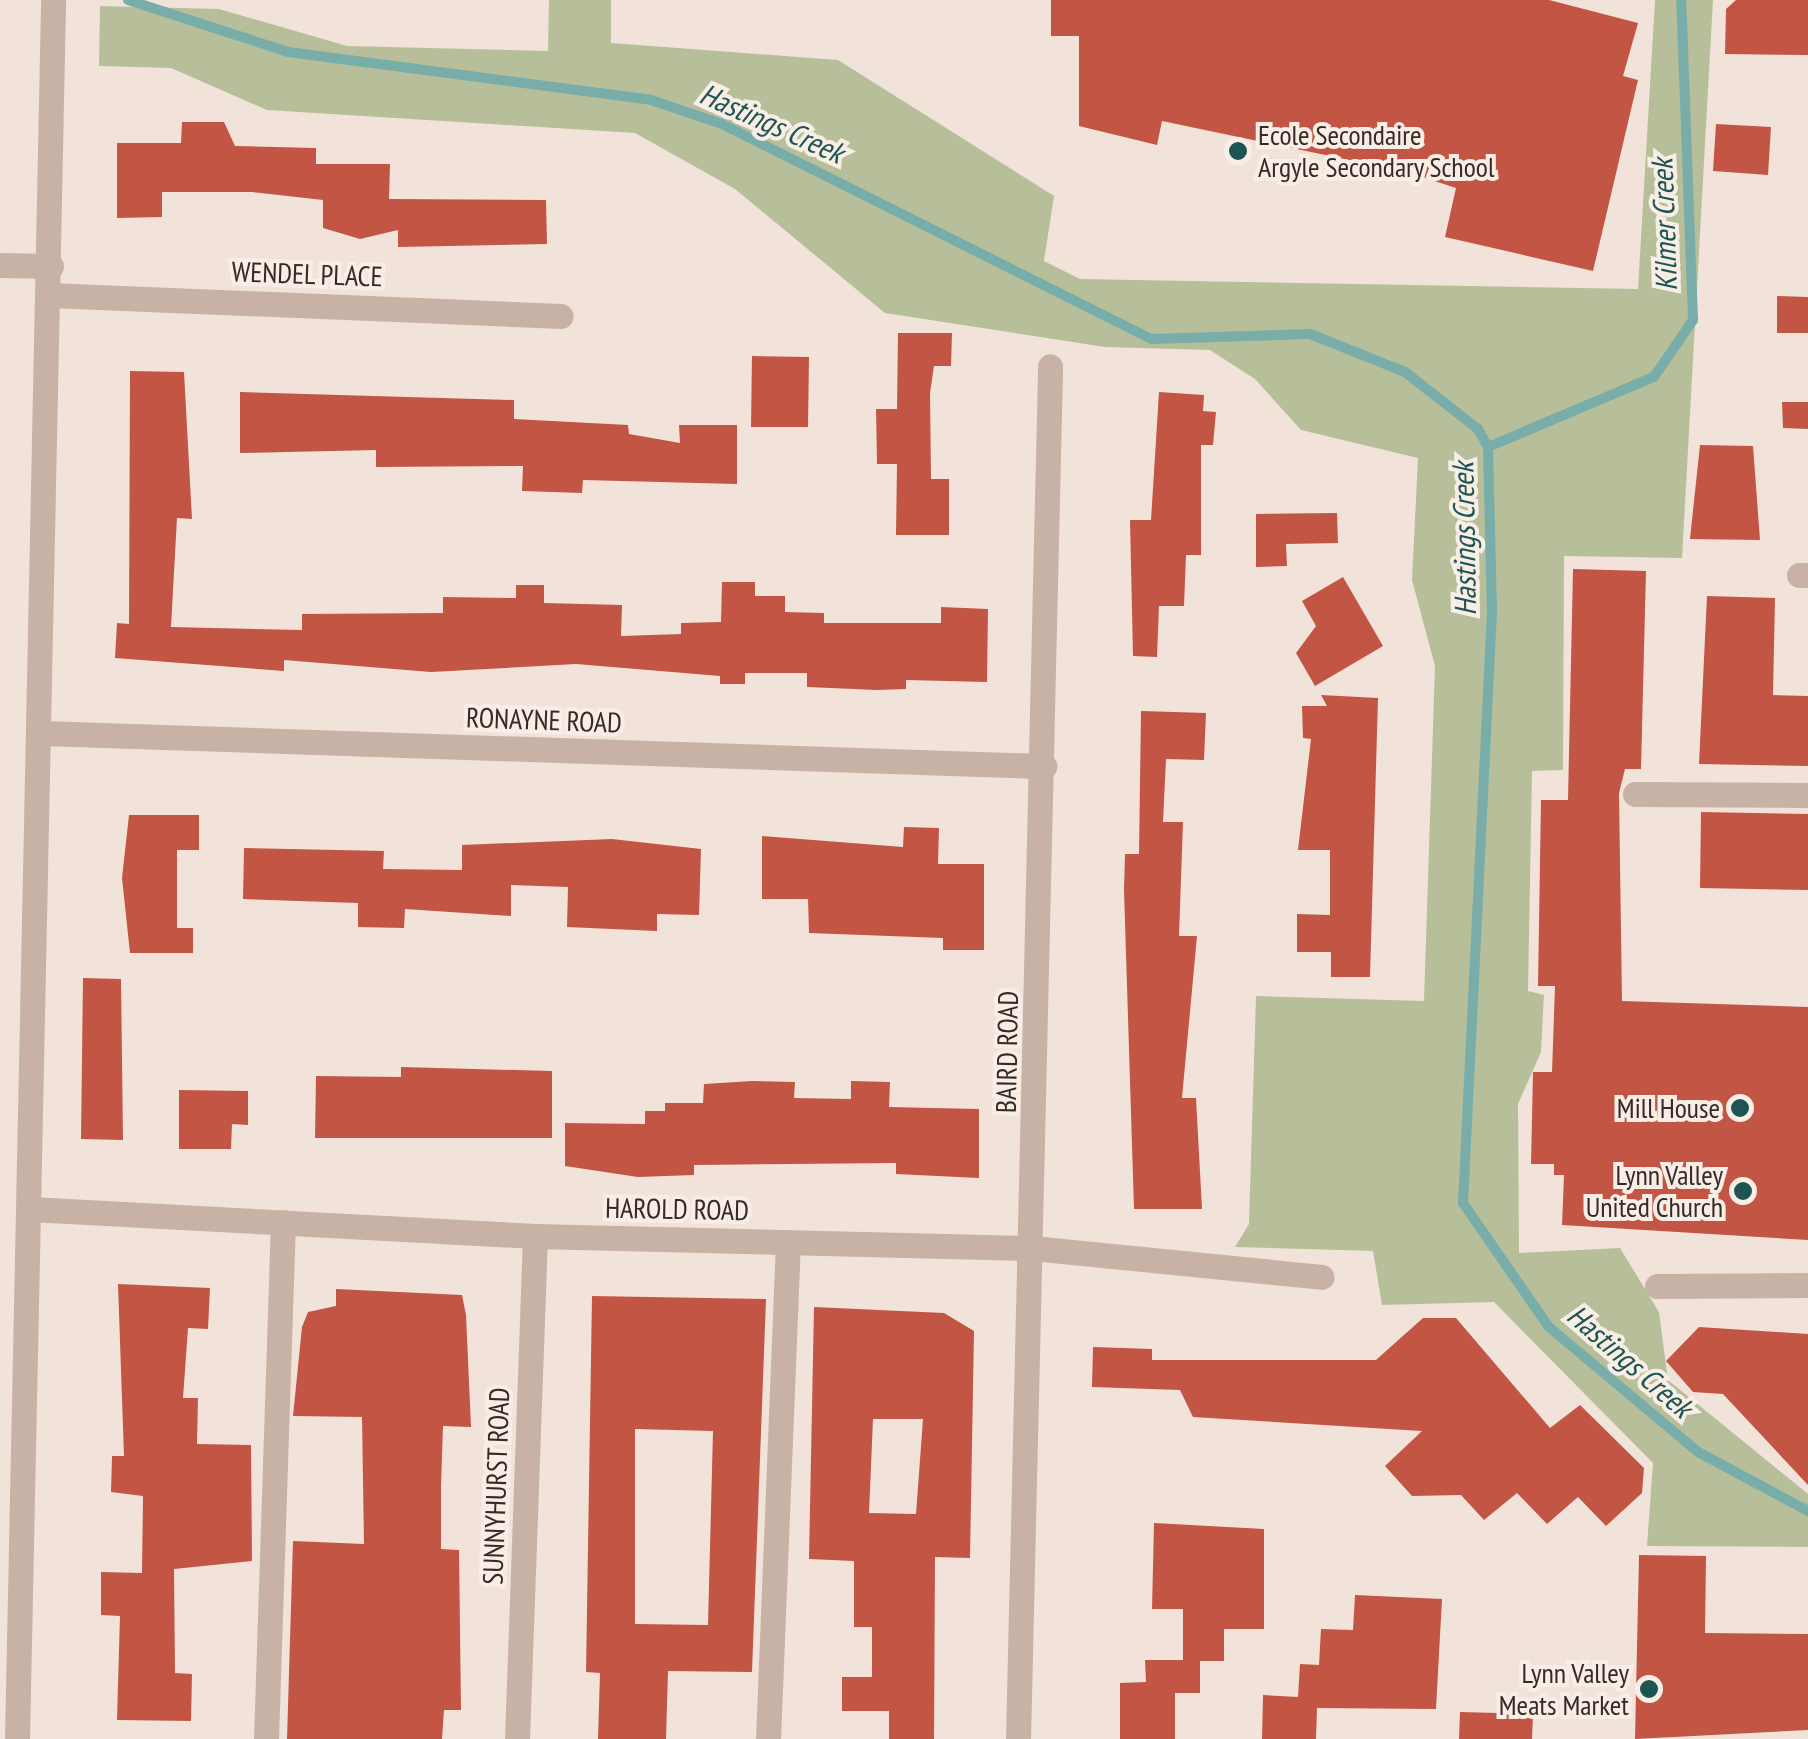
<!DOCTYPE html>
<html>
<head>
<meta charset="utf-8">
<style>
	body { margin:0 }
	#map { position:relative; width:1808px; height:1739px; overflow:hidden; background:#f1e3da; font-family:"PT Sans Narrow",sans-serif }
	div>[style] { position:absolute }
	.green>* { inset:0; background:#b7bf9a }
	.stream>* { height:10px; margin:-5px; padding:0 5px; transform-origin:5px; border-radius:5px; background:#79ada9 }
	.building>* { inset:0; background:#c35545 }
	.minor>* { height:25px; margin:-12.5px; padding:0 12.5px; transform-origin:12.5px; border-radius:12.5px; background:#c8b2a6 }
	.dots>* { width:28px; height:28px; translate:-50% -50%; box-sizing:border-box; border:5px solid #f9eee6; border-radius:50% }
	span { translate:-50% -50%; white-space:nowrap; text-align:center; line-height:1.15; -webkit-text-stroke:8px #f9eee6; paint-order:stroke }
	.poi-label { font-size:28px; color:#352a27 }
	.left { translate:0 -50%; text-align:left }
	.right { translate:-100% -50%; text-align:right }
	.street-label { font-size:28px; color:#352a27 }
	.water-label { font-size:30px; color:#1d5552; font-style:italic }
</style>
</head>
<body>
<div id="map">
	<div class="green">
		<i style="clip-path:polygon(549px 0,611px 0,611px 43px,838px 60px,1054px 196px,1044px 261px,1080px 279px,1638px 289px,1655px 0,1713px 0,1682px 558px,1564px 556px,1563px 770px,1532px 771px,1528px 991px,1544px 995px,1541px 1052px,1518px 1104px,1519px 1253px,1620px 1248px,1659px 1312px,1668px 1380px,1808px 1494px,1808px 1547px,1647px 1546px,1653px 1463px,1494px 1302px,1382px 1305px,1373px 1251px,1235px 1247px,1249px 1224px,1256px 996px,1424px 1001px,1435px 666px,1412px 580px,1418px 458px,1301px 430px,1255px 379px,1210px 350px,1105px 347px,885px 313px,735px 189px,635px 133px,267px 110px,171px 68px,99px 66px,100px 6px,219px 9px,347px 46px,548px 51px)"></i>
	</div>
	<div class="stream">
		<i style="left:128px;top:0;width:168px;rotate:18deg"></i>
		<i style="left:288px;top:52px;width:366px;rotate:7.5deg"></i>
		<i style="left:651px;top:100px;width:75px;rotate:18.7deg"></i>
		<i style="left:722px;top:124px;width:481px;rotate:26.6deg"></i>
		<i style="left:1152px;top:339px;width:158px;rotate:-1.8deg"></i>
		<i style="left:1310px;top:334px;width:102px;rotate:21.8deg"></i>
		<i style="left:1405px;top:372px;width:93px;rotate:38deg"></i>
		<i style="left:1478px;top:429px;width:21px;rotate:61deg"></i>
		<i style="left:1488px;top:447px;width:164px;rotate:88.6deg"></i>
		<i style="left:1492px;top:611px;width:593px;rotate:92.8deg"></i>
		<i style="left:1463px;top:1203px;width:151px;rotate:55.3deg"></i>
		<i style="left:1549px;top:1327px;width:194px;rotate:40deg"></i>
		<i style="left:1698px;top:1452px;width:125px;rotate:28.2deg"></i>
		<i style="left:1488px;top:447px;width:180px;rotate:-22.9deg"></i>
		<i style="left:1654px;top:377px;width:69px;rotate:-55.6deg"></i>
		<i style="left:1693px;top:320px;width:320px;rotate:-92.1deg"></i>
	</div>
	<div class="building">
		<i style="clip-path:polygon(1051px 0,1549px 0,1638px 23px,1623px 76px,1638px 80px,1593px 271px,1445px 237px,1456px 188px,1407px 172px,1162px 121px,1157px 145px,1079px 126px,1079px 36px,1051px 36px)"></i>
		<i style="clip-path:polygon(1736px 0,1808px 0,1808px 55px,1725px 54px,1726px 9px)"></i>
		<i style="clip-path:polygon(182px 122px,224px 122px,235px 146px,316px 148px,316px 164px,390px 164px,389px 199px,546px 200px,547px 244px,398px 247px,398px 230px,360px 239px,323px 228px,323px 200px,252px 192px,162px 192px,162px 217px,117px 218px,117px 143px,181px 143px)"></i>
		<i style="clip-path:polygon(1716px 124px,1771px 127px,1768px 175px,1713px 171px)"></i>
		<i style="clip-path:polygon(1777px 296px,1808px 297px,1808px 333px,1777px 333px)"></i>
		<i style="clip-path:polygon(898px 333px,952px 333px,951px 366px,934px 366px,930px 393px,931px 479px,949px 479px,949px 535px,896px 535px,897px 464px,877px 464px,876px 409px,897px 409px)"></i>
		<i style="clip-path:polygon(752px 356px,809px 357px,808px 427px,751px 427px)"></i>
		<i style="clip-path:polygon(130px 371px,184px 372px,192px 519px,177px 518px,171px 627px,302px 630px,302px 614px,443px 613px,443px 597px,516px 598px,516px 585px,544px 585px,544px 603px,622px 605px,621px 636px,681px 634px,681px 623px,721px 622px,722px 582px,755px 582px,755px 596px,785px 596px,785px 612px,824px 613px,824px 623px,941px 623px,941px 607px,988px 609px,987px 682px,906px 680px,906px 689px,877px 690px,807px 687px,807px 673px,745px 673px,745px 684px,720px 684px,720px 676px,576px 664px,431px 672px,284px 660px,284px 671px,115px 658px,117px 623px,129px 624px)"></i>
		<i style="clip-path:polygon(240px 392px,514px 400px,514px 419px,628px 425px,629px 434px,680px 443px,679px 425px,737px 425px,737px 484px,583px 480px,582px 493px,522px 491px,523px 466px,376px 467px,376px 450px,240px 453px)"></i>
		<i style="clip-path:polygon(1159px 392px,1204px 395px,1203px 411px,1216px 412px,1213px 445px,1201px 445px,1201px 555px,1186px 555px,1184px 606px,1159px 606px,1157px 657px,1133px 656px,1130px 520px,1151px 520px)"></i>
		<i style="clip-path:polygon(1782px 402px,1808px 402px,1808px 429px,1783px 428px)"></i>
		<i style="clip-path:polygon(1700px 445px,1753px 446px,1760px 540px,1690px 539px)"></i>
		<i style="clip-path:polygon(1337px 513px,1338px 543px,1286px 544px,1287px 566px,1256px 567px,1256px 514px)"></i>
		<i style="clip-path:polygon(1573px 569px,1646px 571px,1641px 769px,1625px 769px,1619px 793px,1622px 1001px,1808px 1007px,1808px 1240px,1562px 1225px,1564px 1175px,1554px 1175px,1554px 1164px,1531px 1164px,1533px 1072px,1552px 1072px,1555px 986px,1538px 986px,1541px 800px,1568px 800px)"></i>
		<i style="clip-path:polygon(1343px 577px,1383px 646px,1315px 686px,1296px 653px,1316px 626px,1302px 601px)"></i>
		<i style="clip-path:polygon(1707px 596px,1775px 598px,1773px 695px,1808px 696px,1808px 766px,1699px 764px)"></i>
		<i style="clip-path:polygon(1321px 695px,1378px 698px,1370px 977px,1331px 977px,1331px 952px,1297px 952px,1297px 914px,1330px 915px,1330px 850px,1298px 850px,1311px 739px,1303px 738px,1302px 706px,1327px 706px)"></i>
		<i style="clip-path:polygon(1141px 711px,1206px 713px,1204px 760px,1166px 759px,1163px 822px,1183px 822px,1179px 936px,1197px 936px,1182px 1098px,1196px 1098px,1202px 1209px,1134px 1209px,1124px 890px,1125px 854px,1139px 854px)"></i>
		<i style="clip-path:polygon(1701px 812px,1808px 814px,1808px 890px,1700px 888px)"></i>
		<i style="clip-path:polygon(129px 815px,199px 815px,199px 850px,177px 850px,177px 928px,193px 928px,193px 953px,130px 953px,122px 878px)"></i>
		<i style="clip-path:polygon(904px 827px,939px 828px,938px 864px,984px 864px,984px 950px,943px 950px,943px 938px,809px 933px,808px 899px,762px 899px,762px 836px,903px 847px)"></i>
		<i style="clip-path:polygon(612px 839px,701px 849px,699px 915px,657px 914px,657px 931px,567px 927px,568px 887px,511px 885px,511px 916px,405px 909px,404px 928px,358px 927px,358px 903px,243px 899px,244px 848px,384px 851px,383px 869px,462px 870px,462px 845px)"></i>
		<i style="clip-path:polygon(83px 978px,121px 979px,123px 1140px,81px 1139px)"></i>
		<i style="clip-path:polygon(401px 1067px,552px 1071px,552px 1138px,315px 1138px,316px 1076px,401px 1077px)"></i>
		<i style="clip-path:polygon(752px 1081px,795px 1082px,794px 1098px,851px 1099px,851px 1081px,890px 1082px,889px 1107px,979px 1109px,979px 1178px,896px 1174px,896px 1163px,694px 1165px,694px 1175px,638px 1177px,565px 1166px,565px 1123px,645px 1124px,645px 1111px,665px 1111px,665px 1103px,703px 1103px,704px 1084px)"></i>
		<i style="clip-path:polygon(179px 1090px,248px 1091px,248px 1125px,232px 1124px,231px 1149px,179px 1149px)"></i>
		<i style="clip-path:polygon(118px 1284px,210px 1288px,208px 1329px,188px 1328px,183px 1398px,198px 1398px,197px 1444px,251px 1445px,252px 1561px,174px 1569px,175px 1673px,192px 1674px,191px 1721px,117px 1720px,120px 1616px,101px 1615px,101px 1572px,142px 1573px,143px 1496px,111px 1492px,112px 1456px,124px 1456px)"></i>
		<i style="clip-path:polygon(336px 1289px,462px 1295px,466px 1315px,471px 1427px,443px 1426px,441px 1486px,441px 1549px,459px 1550px,461px 1710px,444px 1710px,442px 1739px,287px 1739px,293px 1541px,364px 1544px,362px 1417px,293px 1416px,302px 1327px,308px 1312px,336px 1306px)"></i>
		<i style="clip-path:polygon(evenodd,592px 1296px,766px 1299px,752px 1672px,668px 1671px,666px 1739px,598px 1739px,600px 1673px,586px 1672px,592px 1296px,635px 1429px,713px 1431px,708px 1625px,635px 1624px,635px 1429px)"></i>
		<i style="clip-path:polygon(evenodd,814px 1307px,944px 1313px,974px 1331px,970px 1558px,935px 1557px,934px 1739px,889px 1739px,889px 1711px,842px 1711px,842px 1677px,872px 1677px,872px 1627px,854px 1627px,854px 1561px,809px 1559px,814px 1307px,873px 1419px,923px 1419px,916px 1514px,869px 1513px,873px 1419px)"></i>
		<i style="clip-path:polygon(1423px 1318px,1456px 1318px,1550px 1428px,1580px 1405px,1644px 1468px,1642px 1493px,1606px 1526px,1578px 1497px,1547px 1524px,1517px 1493px,1484px 1520px,1461px 1495px,1412px 1496px,1385px 1466px,1422px 1431px,1193px 1417px,1180px 1390px,1092px 1387px,1093px 1347px,1152px 1349px,1152px 1360px,1376px 1360px)"></i>
		<i style="clip-path:polygon(1699px 1327px,1808px 1334px,1808px 1485px,1723px 1394px,1693px 1392px,1666px 1361px)"></i>
		<i style="clip-path:polygon(1154px 1523px,1264px 1529px,1264px 1629px,1224px 1629px,1224px 1661px,1200px 1661px,1200px 1693px,1175px 1693px,1175px 1739px,1120px 1739px,1120px 1683px,1146px 1682px,1145px 1660px,1183px 1660px,1183px 1609px,1152px 1609px)"></i>
		<i style="clip-path:polygon(1639px 1555px,1706px 1556px,1705px 1633px,1808px 1634px,1808px 1730px,1635px 1739px)"></i>
		<i style="clip-path:polygon(1355px 1595px,1442px 1599px,1436px 1709px,1317px 1708px,1316px 1739px,1262px 1739px,1263px 1695px,1298px 1697px,1300px 1664px,1319px 1665px,1321px 1629px,1353px 1630px)"></i>
		<i style="clip-path:polygon(1460px 1712px,1533px 1714px,1532px 1739px,1459px 1739px)"></i>
	</div>
	<div class="minor">
		<i style="left:0;top:265px;width:51px;rotate:1.1deg"></i>
		<i style="left:50px;top:295px;width:511px;rotate:2.35deg"></i>
		<i style="left:1799px;top:575px;width:9px"></i>
		<i style="left:42px;top:733px;width:1003px;rotate:1.89deg"></i>
		<i style="left:1635px;top:794px;width:173px;rotate:0.3deg"></i>
		<i style="left:30px;top:1209px;width:506px;rotate:3.06deg"></i>
		<i style="left:535px;top:1236px;width:497px;rotate:1.4deg"></i>
		<i style="left:1032px;top:1248px;width:291px;rotate:5.7deg"></i>
		<i style="left:1657px;top:1286px;width:151px;rotate:-0.4deg"></i>
		<i style="left:17px;top:1739px;width:1739px;rotate:-88.81deg"></i>
		<i style="left:266px;top:1739px;width:517px;rotate:-88.12deg"></i>
		<i style="left:517px;top:1739px;width:503px;rotate:-87.95deg"></i>
		<i style="left:768px;top:1739px;width:497px;rotate:-87.7deg"></i>
		<i style="left:1018px;top:1739px;width:1373px;rotate:-88.66deg"></i>
	</div>
	<div class="dots">
		<i style="left:1238px;top:151px;background:#1d5552"></i>
		<i style="left:1740px;top:1108px;background:#1d5552"></i>
		<i style="left:1743px;top:1191px;background:#1d5552"></i>
		<i style="left:1649px;top:1689px;background:#1d5552"></i>
	</div>
	<div class="poi-label">
		<span class="left" style="left:1258px;top:151px">Ecole Secondaire<br>Argyle Secondary School</span>
		<span class="right" style="left:1720px;top:1108px">Mill House</span>
		<span class="right" style="left:1723px;top:1191px">Lynn Valley<br>United Church</span>
		<span class="right" style="left:1629px;top:1689px">Lynn Valley<br>Meats Market</span>
	</div>
	<div class="street-label">
		<span style="left:307px;top:274px;rotate:2deg">WENDEL PLACE</span>
		<span style="left:544px;top:720px;rotate:2deg">RONAYNE ROAD</span>
		<span style="left:1007px;top:1052px;rotate:-89deg">BAIRD ROAD</span>
		<span style="left:677px;top:1209px;rotate:1deg">HAROLD ROAD</span>
		<span style="left:496px;top:1486px;rotate:-88deg">SUNNYHURST ROAD</span>
	</div>
	<div class="water-label">
		<span style="left:772px;top:123px;rotate:24deg">Hastings Creek</span>
		<span style="left:1664px;top:225px;rotate:-92deg">Kilmer Creek</span>
		<span style="left:1464px;top:539px;rotate:-91deg">Hastings Creek</span>
		<span style="left:1630px;top:1361px;rotate:41deg">Hastings Creek</span>
	</div>
</div>
</body>
</html>
